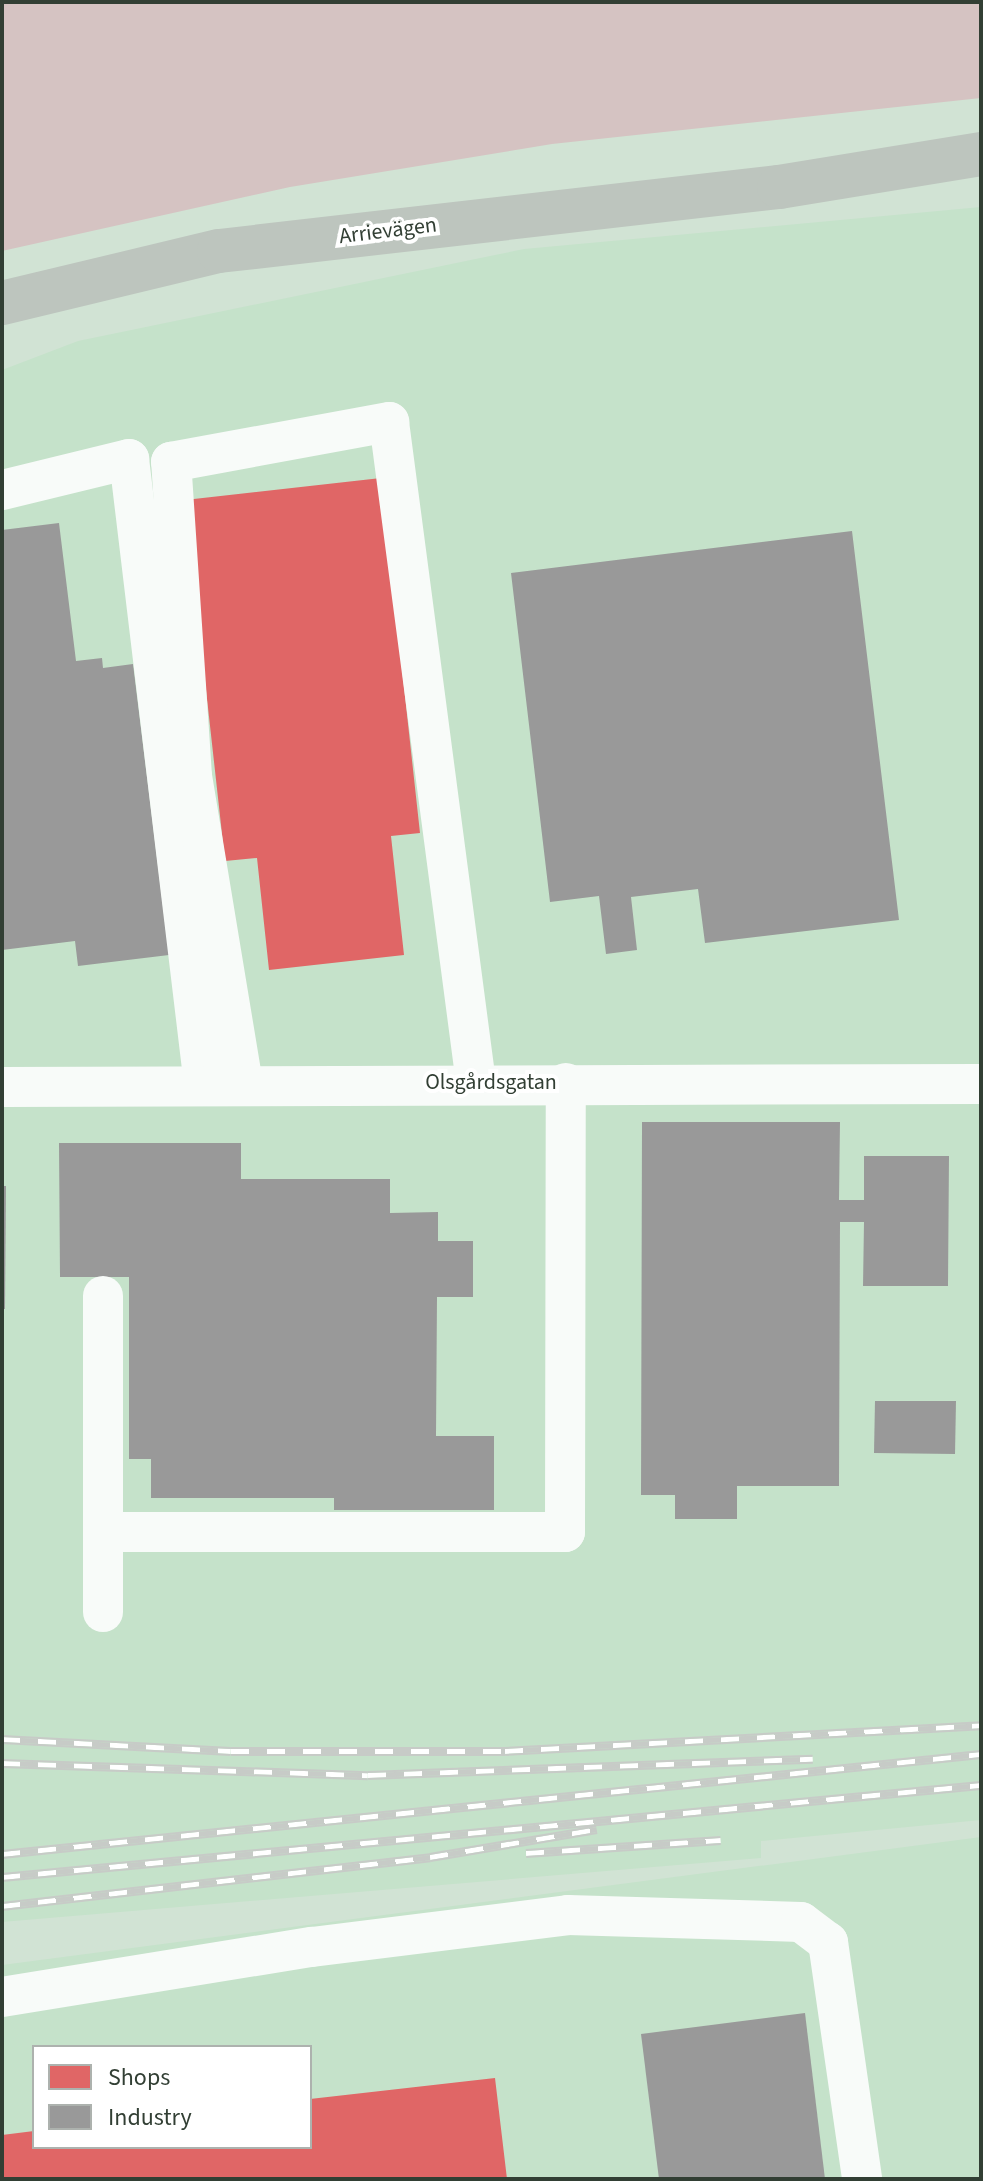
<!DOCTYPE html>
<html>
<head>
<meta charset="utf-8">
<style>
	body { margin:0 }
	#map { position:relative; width:983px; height:2181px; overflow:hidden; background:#d1e3d4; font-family:"Source Sans 3",sans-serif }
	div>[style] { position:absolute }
	.built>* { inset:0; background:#c5e2ca }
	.green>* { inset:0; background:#d5c3c2 }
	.shops>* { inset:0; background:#e06666 }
	.industry>* { inset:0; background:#999 }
	.minor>* { height:40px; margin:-20px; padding:0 20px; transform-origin:20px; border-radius:20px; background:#f8fbf9 }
	.major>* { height:44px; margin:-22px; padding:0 22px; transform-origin:22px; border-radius:22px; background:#bdc5be }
	.rail>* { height:9px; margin-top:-4.5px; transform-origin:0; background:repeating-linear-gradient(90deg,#fff 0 18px,#c7cbc7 0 36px); box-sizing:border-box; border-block:2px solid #c7cbc7 }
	span { translate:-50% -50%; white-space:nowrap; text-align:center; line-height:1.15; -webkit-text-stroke:8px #fff; paint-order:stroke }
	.street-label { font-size:22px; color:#323f34 }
	.frame { position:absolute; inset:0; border:4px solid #323f34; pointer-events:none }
	.legend { position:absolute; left:32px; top:2045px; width:280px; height:104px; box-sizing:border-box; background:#fff; border:2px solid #adb2ae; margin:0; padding:10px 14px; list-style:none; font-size:24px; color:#323f34 }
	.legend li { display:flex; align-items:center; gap:16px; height:40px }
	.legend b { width:40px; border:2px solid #adb2ae }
</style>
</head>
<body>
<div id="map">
	<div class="built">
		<i style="clip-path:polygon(981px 207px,981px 1820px,761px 1841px,761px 1858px,2px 1922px,2px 370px,78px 341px,524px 249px)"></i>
		<i style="clip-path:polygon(evenodd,981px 1837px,981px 2179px,2px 2179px,2px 1965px,981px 1837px,34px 2047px,310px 2047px,310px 2147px,34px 2147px,34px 2047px)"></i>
	</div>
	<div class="green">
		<i style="clip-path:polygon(2px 2px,981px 2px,981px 98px,552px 144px,290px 187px,2px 251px)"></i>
	</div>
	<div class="shops">
		<i style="clip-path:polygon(381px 478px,420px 833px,391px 836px,404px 955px,269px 970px,257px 858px,225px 861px,185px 500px)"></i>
		<i style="clip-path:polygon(495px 2078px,507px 2179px,2px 2179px,2px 2135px,34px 2131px,34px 2147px,310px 2147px,310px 2099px)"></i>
	</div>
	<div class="industry">
		<i style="clip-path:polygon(59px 523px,76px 661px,102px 658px,103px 668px,133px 664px,169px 955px,78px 966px,75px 941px,2px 950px,2px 530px)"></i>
		<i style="clip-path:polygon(852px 531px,899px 920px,705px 943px,698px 889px,631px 897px,637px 950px,606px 954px,599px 896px,550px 902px,511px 573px)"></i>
		<i style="clip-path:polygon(642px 1122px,840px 1122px,839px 1200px,864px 1200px,864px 1156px,949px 1156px,948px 1286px,863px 1286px,864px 1222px,840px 1222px,839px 1486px,737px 1486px,737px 1519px,675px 1519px,675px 1495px,641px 1495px)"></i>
		<i style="clip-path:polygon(59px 1143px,241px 1143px,241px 1179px,390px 1179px,390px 1213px,438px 1212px,438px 1241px,473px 1241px,473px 1297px,437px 1297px,436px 1436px,494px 1436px,494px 1510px,334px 1510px,334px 1498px,151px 1498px,151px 1459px,129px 1459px,129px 1277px,60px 1277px)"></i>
		<i style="clip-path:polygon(2px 1186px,6px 1186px,5px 1309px,2px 1309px)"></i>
		<i style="clip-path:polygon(875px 1401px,956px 1401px,955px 1454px,874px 1453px)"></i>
		<i style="clip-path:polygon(805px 2013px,825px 2179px,659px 2179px,641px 2034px)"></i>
	</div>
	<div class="minor">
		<i style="left:2px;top:490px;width:131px;rotate:-13.7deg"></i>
		<i style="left:129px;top:459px;width:630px;rotate:83.17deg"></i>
		<i style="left:243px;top:1084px;width:312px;rotate:-99.4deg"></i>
		<i style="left:192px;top:776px;width:315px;rotate:-93.8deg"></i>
		<i style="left:171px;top:462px;width:222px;rotate:-10.4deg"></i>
		<i style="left:389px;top:422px;width:667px;rotate:82.5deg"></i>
		<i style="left:2px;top:1087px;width:979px;rotate:-0.18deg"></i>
		<i style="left:103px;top:1296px;width:236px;rotate:90deg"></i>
		<i style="left:103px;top:1532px;width:462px"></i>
		<i style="left:565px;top:1532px;width:449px;rotate:-89.9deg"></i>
		<i style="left:103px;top:1612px;width:80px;rotate:-90deg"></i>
		<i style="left:2px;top:1997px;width:314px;rotate:-9.2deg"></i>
		<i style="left:312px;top:1947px;width:258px;rotate:-7.1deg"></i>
		<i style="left:568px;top:1915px;width:233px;rotate:1.7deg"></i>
		<i style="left:801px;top:1922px;width:34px;rotate:37deg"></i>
		<i style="left:828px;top:1942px;width:239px;rotate:81.8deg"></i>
	</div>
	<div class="major">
		<i style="left:2px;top:303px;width:223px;rotate:-13.5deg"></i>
		<i style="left:219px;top:251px;width:564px;rotate:-6.52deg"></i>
		<i style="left:779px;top:187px;width:205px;rotate:-9.3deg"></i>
	</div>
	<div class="rail">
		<i style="left:2px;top:1739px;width:229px;rotate:3deg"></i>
		<i style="left:231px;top:1751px;width:274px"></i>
		<i style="left:505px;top:1751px;width:477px;rotate:-3.1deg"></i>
		<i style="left:2px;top:1763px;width:366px;rotate:1.9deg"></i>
		<i style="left:368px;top:1775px;width:445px;rotate:-2.1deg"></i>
		<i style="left:526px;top:1853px;width:195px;rotate:-3.8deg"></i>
		<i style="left:2px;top:1854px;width:984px;rotate:-5.83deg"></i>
		<i style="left:2px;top:1877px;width:983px;rotate:-5.37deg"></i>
		<i style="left:2px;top:1906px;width:431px;rotate:-6.5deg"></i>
		<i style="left:430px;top:1857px;width:169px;rotate:-9.5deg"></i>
	</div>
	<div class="street-label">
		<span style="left:388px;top:231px;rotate:-7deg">Arrievägen</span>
		<span style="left:491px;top:1083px">Olsgårdsgatan</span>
	</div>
	<div class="frame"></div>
	<ul class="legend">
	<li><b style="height:22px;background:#e06666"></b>Shops</li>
	<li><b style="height:22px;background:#999"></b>Industry</li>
	</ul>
</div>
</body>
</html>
